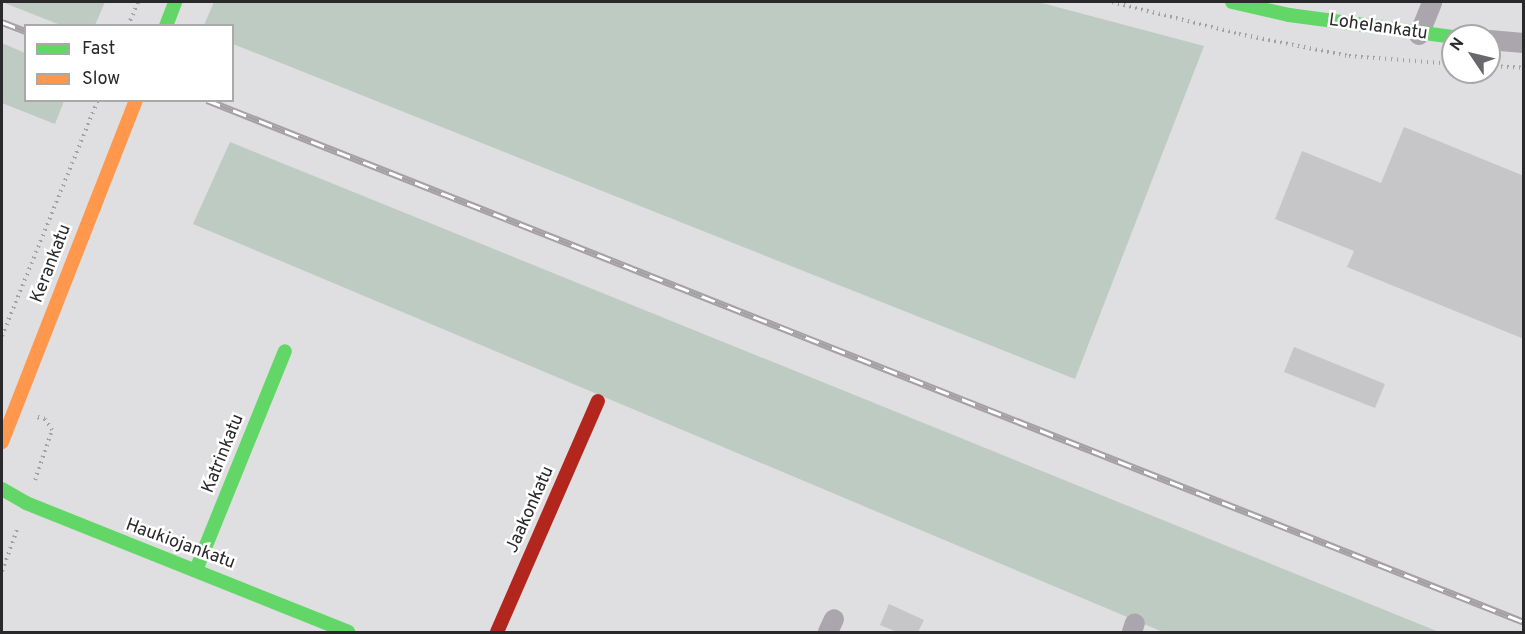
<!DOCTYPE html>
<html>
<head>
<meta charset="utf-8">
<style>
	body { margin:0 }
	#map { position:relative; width:1525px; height:634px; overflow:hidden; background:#dfdee0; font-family:Overpass,sans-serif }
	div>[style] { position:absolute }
	.green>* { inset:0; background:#becbc3 }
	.building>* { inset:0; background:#c6c5c7 }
	.path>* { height:4px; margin-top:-2px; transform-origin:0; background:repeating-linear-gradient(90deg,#a39fa4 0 1.5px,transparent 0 6px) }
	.street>* { height:20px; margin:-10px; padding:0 10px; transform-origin:10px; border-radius:10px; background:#aba5ad }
	.fast>* { height:14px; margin:-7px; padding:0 7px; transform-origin:7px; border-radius:7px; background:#63d668 }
	.slow>* { height:14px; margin:-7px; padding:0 7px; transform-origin:7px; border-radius:7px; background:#ff974d }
	.jam>* { height:14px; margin:-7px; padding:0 7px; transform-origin:7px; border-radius:7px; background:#b3261e }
	.rail>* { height:7px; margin-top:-3.5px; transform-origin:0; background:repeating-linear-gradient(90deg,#fff 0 14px,#a4a0a4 0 28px); box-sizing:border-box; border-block:2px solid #a4a0a4 }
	span { translate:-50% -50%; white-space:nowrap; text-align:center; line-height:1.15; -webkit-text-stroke:5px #fff; paint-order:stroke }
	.street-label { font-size:18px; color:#29282a }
	.frame { position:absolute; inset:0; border:3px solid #29282a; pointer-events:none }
	.legend { position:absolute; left:24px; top:24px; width:210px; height:78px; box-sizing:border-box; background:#fff; border:2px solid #a9a9aa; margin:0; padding:8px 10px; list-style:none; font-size:18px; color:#29282a }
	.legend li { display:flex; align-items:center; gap:12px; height:30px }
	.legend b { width:30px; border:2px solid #a9a9aa }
	.north { position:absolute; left:1441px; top:24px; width:60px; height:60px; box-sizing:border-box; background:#fff; border:2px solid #a9a9aa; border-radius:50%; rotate:305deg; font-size:16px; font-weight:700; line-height:24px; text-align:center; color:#29282a }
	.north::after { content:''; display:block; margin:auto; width:21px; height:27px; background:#69686a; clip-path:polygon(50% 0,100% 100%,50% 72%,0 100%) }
</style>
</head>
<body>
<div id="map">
	<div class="green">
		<i style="clip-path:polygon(2px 2px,105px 2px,95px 25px,63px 26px)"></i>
		<i style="clip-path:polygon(214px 2px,1038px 2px,1204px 46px,1075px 379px,233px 44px,232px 26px,204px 25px)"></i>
		<i style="clip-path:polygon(2px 43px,25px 53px,26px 100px,64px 101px,55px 124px,2px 103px)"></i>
		<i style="clip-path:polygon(230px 142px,1439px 632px,1163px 632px,193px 224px)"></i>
	</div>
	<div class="building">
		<i style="clip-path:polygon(1404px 127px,1524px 176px,1524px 339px,1347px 267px,1354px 251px,1275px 219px,1302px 151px,1381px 183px)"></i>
		<i style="clip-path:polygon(1294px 347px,1385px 384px,1375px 408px,1284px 372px)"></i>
		<i style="clip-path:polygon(889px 604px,924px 620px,918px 632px,897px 632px,880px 625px)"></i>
	</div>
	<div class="path">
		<i style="left:1112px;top:2px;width:131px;rotate:14.1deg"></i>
		<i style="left:1239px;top:34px;width:112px;rotate:11.3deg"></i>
		<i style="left:1349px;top:56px;width:92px;rotate:4.4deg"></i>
		<i style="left:128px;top:26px;width:26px;rotate:-67deg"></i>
		<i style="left:1489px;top:66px;width:35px;rotate:3deg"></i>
		<i style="left:2px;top:336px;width:255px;rotate:-67.9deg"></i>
		<i style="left:35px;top:480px;width:53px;rotate:-71.2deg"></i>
		<i style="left:52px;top:430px;width:13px;rotate:-122deg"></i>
		<i style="left:45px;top:419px;width:8px;rotate:-166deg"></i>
		<i style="left:2px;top:571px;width:47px;rotate:-70deg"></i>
	</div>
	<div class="street">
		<i style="left:1419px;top:35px;width:35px;rotate:-68deg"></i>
		<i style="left:1489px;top:40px;width:35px;rotate:5deg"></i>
		<i style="left:828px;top:632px;width:14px;rotate:-65deg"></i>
		<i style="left:1132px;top:632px;width:9px;rotate:-72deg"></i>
	</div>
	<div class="fast">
		<i style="left:1232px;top:2px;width:58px;rotate:12.8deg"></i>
		<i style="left:1289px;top:15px;width:165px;rotate:7.6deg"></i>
		<i style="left:166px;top:26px;width:26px;rotate:-69deg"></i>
		<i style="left:2px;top:489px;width:28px;rotate:30deg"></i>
		<i style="left:26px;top:503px;width:347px;rotate:21.8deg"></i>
		<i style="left:196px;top:570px;width:236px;rotate:-67.9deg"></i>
	</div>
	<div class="slow">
		<i style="left:2px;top:442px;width:367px;rotate:-68.6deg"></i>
	</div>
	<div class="jam">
		<i style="left:497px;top:632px;width:252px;rotate:-66.4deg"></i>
	</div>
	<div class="rail">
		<i style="left:2px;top:22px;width:26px;rotate:21deg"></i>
		<i style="left:207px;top:100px;width:1417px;rotate:21.62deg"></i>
	</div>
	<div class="street-label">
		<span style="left:1378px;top:28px;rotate:8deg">Lohelankatu</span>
		<span style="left:52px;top:264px;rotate:-69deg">Kerankatu</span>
		<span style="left:224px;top:454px;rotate:-68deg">Katrinkatu</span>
		<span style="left:531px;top:510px;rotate:-66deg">Jaakonkatu</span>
		<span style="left:180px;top:545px;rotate:20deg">Haukiojankatu</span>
	</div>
	<div class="frame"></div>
	<ul class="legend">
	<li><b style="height:8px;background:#63d668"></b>Fast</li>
	<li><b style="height:8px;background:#ff974d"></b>Slow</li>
	</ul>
	<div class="north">N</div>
</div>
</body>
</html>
